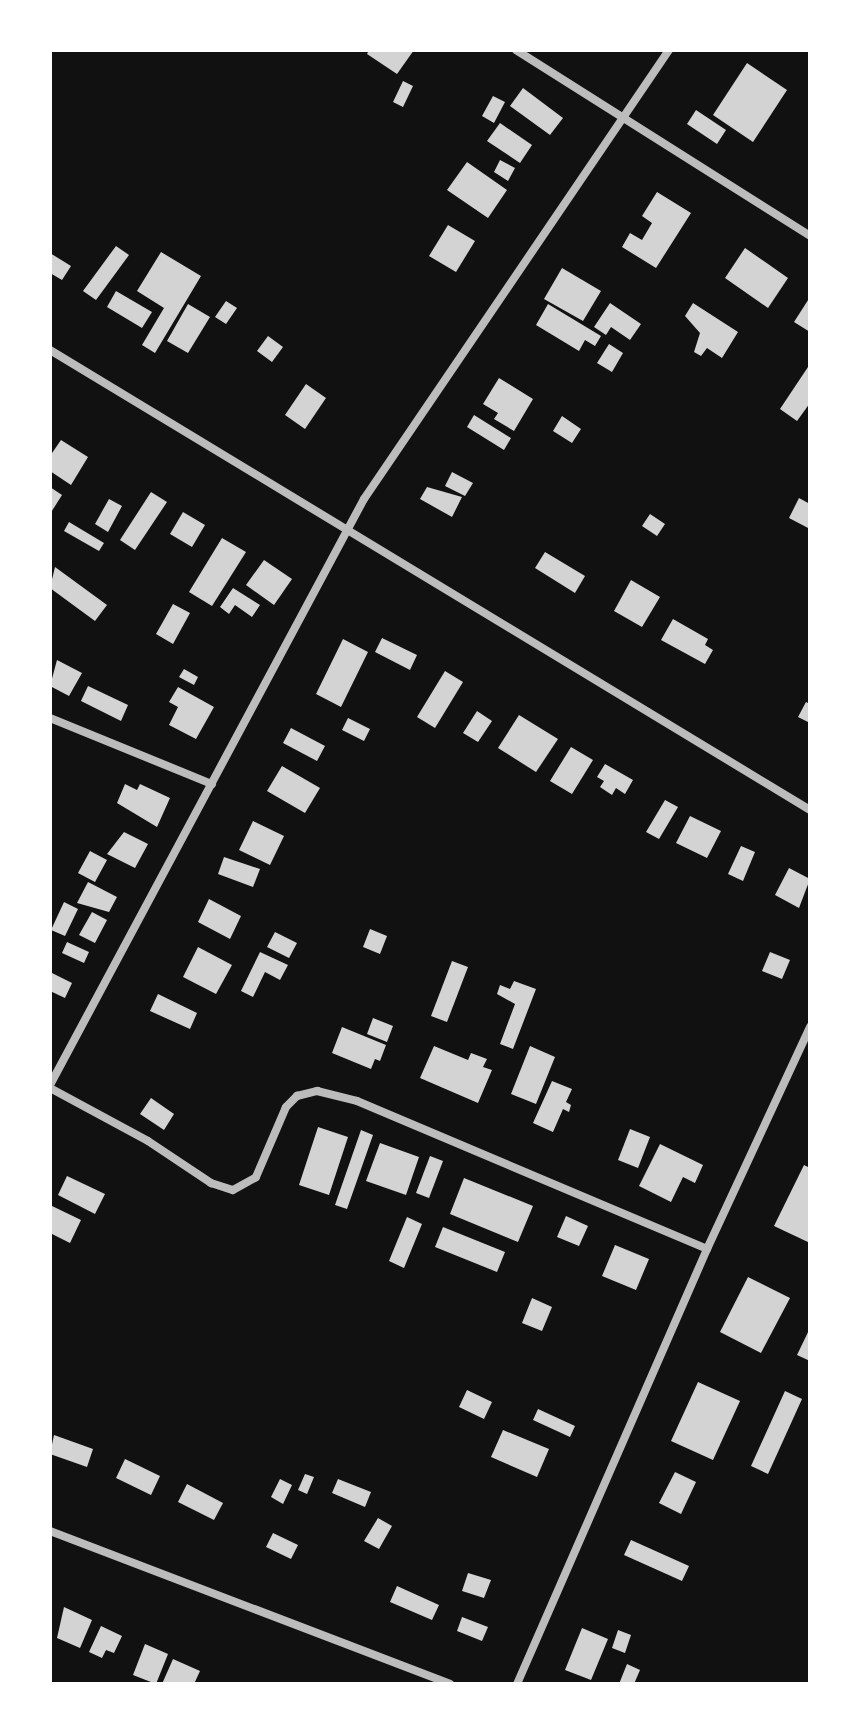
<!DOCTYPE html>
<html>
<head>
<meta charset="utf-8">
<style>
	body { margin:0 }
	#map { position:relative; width:860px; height:1734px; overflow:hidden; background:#111; font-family:"Times New Roman",serif }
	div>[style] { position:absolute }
	.building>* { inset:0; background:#d3d3d3 }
	.minor>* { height:8px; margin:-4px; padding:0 4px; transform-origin:4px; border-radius:4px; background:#bcbcbc }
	span { translate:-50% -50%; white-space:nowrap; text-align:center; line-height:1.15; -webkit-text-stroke:8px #fff; paint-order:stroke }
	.frame { position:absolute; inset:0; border:52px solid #fff; pointer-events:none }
</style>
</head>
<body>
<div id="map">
	<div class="building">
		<i style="clip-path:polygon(369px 50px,414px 50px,397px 74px,367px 54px)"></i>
		<i style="clip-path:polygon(747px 63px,787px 90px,753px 142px,713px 115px)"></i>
		<i style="clip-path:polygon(403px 81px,413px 86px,403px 107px,393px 102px)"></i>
		<i style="clip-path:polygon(523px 88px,563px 118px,550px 135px,510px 106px)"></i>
		<i style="clip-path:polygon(493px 96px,505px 102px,494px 123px,482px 116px)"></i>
		<i style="clip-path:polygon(696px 110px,726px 130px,717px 144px,687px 124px)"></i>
		<i style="clip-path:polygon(500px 123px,532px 145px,520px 163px,487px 141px)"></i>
		<i style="clip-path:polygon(500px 160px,515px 168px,508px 181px,494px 172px)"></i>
		<i style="clip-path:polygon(467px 162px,507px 190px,488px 218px,447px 190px)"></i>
		<i style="clip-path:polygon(657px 192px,691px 213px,656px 268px,622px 247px,630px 233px,642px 240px,652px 223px,642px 216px)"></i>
		<i style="clip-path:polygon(448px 225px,475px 241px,456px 272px,429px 256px)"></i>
		<i style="clip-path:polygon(116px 246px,129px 255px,96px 300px,83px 291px)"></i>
		<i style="clip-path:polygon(745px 248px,788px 278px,768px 308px,725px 278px)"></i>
		<i style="clip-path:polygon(161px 252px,201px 276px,155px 353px,142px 345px,164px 308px,137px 291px)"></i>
		<i style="clip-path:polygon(50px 253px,71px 266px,62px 280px,50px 273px)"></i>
		<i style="clip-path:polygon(562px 268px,601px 291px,583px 321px,544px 299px)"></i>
		<i style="clip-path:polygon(116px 291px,152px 312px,142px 328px,107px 307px)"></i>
		<i style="clip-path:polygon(810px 297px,810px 332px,794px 322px)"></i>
		<i style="clip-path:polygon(226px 301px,237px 308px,226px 324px,215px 317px)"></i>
		<i style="clip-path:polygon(610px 303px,641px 324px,630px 340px,611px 327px,606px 335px,594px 327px)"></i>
		<i style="clip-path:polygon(693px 303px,738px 332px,722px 358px,707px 348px,701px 356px,694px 352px,700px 333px,685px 316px)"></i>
		<i style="clip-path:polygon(188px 304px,210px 317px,188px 353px,167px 341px)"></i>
		<i style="clip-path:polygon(548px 304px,601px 336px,595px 346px,585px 340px,579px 351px,536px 325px)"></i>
		<i style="clip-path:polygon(268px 336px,283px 347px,272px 362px,257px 351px)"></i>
		<i style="clip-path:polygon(609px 344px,623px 353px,612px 372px,597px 363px)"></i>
		<i style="clip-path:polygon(810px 364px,810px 403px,797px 421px,780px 409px)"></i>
		<i style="clip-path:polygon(499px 378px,533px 399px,514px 431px,494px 419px,498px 413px,483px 404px)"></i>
		<i style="clip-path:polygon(306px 384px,326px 398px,305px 429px,285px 415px)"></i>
		<i style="clip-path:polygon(474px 415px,511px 438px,504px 450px,467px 427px)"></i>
		<i style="clip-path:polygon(562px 416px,581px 429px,572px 443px,553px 431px)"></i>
		<i style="clip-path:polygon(61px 440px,88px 457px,71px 485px,50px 471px,50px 456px)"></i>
		<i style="clip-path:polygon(452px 472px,473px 483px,465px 496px,445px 486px)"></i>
		<i style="clip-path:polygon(50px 487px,62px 495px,50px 514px)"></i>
		<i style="clip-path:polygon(427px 487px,462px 497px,452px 517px,420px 499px)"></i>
		<i style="clip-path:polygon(151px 492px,167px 502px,135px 550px,120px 540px)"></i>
		<i style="clip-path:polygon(799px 498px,810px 504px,810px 529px,789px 518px)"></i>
		<i style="clip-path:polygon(109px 499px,122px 506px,108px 532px,95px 524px)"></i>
		<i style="clip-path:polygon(183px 512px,205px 525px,192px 547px,170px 534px)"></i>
		<i style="clip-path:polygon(650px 514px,665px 524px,657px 536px,642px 526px)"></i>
		<i style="clip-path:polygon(69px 522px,104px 543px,99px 551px,64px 531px)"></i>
		<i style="clip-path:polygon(222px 538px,246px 552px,212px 606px,189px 592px)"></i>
		<i style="clip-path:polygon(545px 552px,585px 576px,575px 593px,535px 568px)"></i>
		<i style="clip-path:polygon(264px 560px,292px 579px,274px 605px,246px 585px)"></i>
		<i style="clip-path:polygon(55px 567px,107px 605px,95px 621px,50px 588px)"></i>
		<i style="clip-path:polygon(631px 580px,660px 597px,642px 627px,614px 611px)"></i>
		<i style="clip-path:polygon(233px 588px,260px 605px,252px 617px,235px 605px,229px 614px,220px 607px)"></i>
		<i style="clip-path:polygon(173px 604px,190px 613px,173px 644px,156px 634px)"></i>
		<i style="clip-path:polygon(673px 619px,708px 639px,705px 645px,713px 650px,705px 664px,661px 640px)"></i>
		<i style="clip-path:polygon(382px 638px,417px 655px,410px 670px,375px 652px)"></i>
		<i style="clip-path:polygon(343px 639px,368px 652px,341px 707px,316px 694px)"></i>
		<i style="clip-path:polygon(57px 660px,82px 673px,69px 696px,50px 686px)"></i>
		<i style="clip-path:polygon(184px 669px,198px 677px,194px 685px,179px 677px)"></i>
		<i style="clip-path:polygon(445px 671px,463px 682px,435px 728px,417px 717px)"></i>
		<i style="clip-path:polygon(88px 686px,128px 705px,121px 721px,81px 701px)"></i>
		<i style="clip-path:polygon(178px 687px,214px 707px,196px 739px,169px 725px,178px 707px,169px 702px)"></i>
		<i style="clip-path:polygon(806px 702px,810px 704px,810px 723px,798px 717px)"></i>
		<i style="clip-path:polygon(477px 711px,492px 721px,478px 742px,463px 733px)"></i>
		<i style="clip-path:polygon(519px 715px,558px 739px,536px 772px,498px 748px)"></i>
		<i style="clip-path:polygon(348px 718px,370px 729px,364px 741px,342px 730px)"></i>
		<i style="clip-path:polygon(291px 728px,325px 746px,317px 761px,283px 743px)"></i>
		<i style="clip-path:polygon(571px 747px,593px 760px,572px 794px,550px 781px)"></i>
		<i style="clip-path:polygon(605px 764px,633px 780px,625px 794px,616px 788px,612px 795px,600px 787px,604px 781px,597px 777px)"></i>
		<i style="clip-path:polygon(282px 766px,320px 788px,305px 813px,267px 791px)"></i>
		<i style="clip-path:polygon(125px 784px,137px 790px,140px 784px,170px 798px,157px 827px,117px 803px)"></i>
		<i style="clip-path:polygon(665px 800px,678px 807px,659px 839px,646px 832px)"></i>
		<i style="clip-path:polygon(690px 816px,721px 831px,707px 858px,676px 843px)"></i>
		<i style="clip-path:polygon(253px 821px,284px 836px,270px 865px,239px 850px)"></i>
		<i style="clip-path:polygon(124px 832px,148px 844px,135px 868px,107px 854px)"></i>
		<i style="clip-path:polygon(741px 846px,755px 852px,743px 881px,728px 874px)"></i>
		<i style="clip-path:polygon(90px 851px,107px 860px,95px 882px,78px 873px)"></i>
		<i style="clip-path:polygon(224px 857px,260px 869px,253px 887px,218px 874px)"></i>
		<i style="clip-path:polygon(789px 868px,810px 879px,799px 908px,775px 895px)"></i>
		<i style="clip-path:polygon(88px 882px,117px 897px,109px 912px,77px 903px)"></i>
		<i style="clip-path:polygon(209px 899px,241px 916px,230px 939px,198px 922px)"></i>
		<i style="clip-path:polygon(64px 902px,78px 909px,65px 936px,51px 930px)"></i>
		<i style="clip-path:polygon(92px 912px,107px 920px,95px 943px,79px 935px)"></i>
		<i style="clip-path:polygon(370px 929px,387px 936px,380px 954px,363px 947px)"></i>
		<i style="clip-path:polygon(275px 932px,297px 943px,289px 958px,267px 947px)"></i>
		<i style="clip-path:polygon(67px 942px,89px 952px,84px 963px,62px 953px)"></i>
		<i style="clip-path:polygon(198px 947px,232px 965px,216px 994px,183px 977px)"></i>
		<i style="clip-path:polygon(260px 952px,288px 965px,280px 980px,265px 972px,253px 997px,241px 991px)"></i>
		<i style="clip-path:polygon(770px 952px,790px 960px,782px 979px,762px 971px)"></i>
		<i style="clip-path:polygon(452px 961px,468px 967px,447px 1022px,431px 1016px)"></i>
		<i style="clip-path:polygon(50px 972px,72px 983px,65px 998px,50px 991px)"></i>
		<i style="clip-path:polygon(514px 981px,536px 989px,513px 1049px,500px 1044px,515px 1004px,497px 994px,500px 985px,510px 989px)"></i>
		<i style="clip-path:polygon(158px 994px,197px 1013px,190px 1029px,150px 1011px)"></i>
		<i style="clip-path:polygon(373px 1018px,393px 1026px,387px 1042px,367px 1034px)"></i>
		<i style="clip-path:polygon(342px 1027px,386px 1045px,380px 1061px,375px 1059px,371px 1069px,332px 1053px)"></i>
		<i style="clip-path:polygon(434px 1046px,468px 1060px,471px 1053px,487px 1059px,483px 1067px,492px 1070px,478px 1103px,420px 1078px)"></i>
		<i style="clip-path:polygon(530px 1046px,555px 1057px,536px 1104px,511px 1094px)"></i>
		<i style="clip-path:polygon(552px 1081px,572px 1089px,566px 1102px,571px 1105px,569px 1112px,563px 1109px,553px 1132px,533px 1123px)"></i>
		<i style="clip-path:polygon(151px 1098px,174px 1114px,164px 1130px,140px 1114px)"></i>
		<i style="clip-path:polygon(318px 1127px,348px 1137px,329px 1195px,299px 1185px)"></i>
		<i style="clip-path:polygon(630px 1129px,650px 1137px,638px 1168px,618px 1160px)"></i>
		<i style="clip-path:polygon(361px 1130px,373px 1135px,347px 1209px,335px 1205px)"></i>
		<i style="clip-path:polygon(380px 1143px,419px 1157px,406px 1195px,366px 1181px)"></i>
		<i style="clip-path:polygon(660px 1144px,703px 1165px,695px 1183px,683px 1177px,671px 1202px,639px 1186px)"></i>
		<i style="clip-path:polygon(430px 1156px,443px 1161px,429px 1198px,416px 1193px)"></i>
		<i style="clip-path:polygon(804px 1165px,810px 1168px,810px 1243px,774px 1226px)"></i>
		<i style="clip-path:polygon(67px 1176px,105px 1194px,95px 1214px,58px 1195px)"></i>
		<i style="clip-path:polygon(464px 1178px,533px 1206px,518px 1242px,450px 1214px)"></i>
		<i style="clip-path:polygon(50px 1205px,81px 1220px,70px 1243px,50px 1233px)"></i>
		<i style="clip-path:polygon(566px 1216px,588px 1226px,579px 1246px,557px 1237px)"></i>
		<i style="clip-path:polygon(407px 1217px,422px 1224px,404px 1268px,389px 1261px)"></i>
		<i style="clip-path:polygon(443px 1227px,505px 1252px,497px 1272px,435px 1247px)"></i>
		<i style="clip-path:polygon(615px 1245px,649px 1259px,636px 1290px,602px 1276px)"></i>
		<i style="clip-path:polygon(748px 1277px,790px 1298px,761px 1353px,720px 1332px)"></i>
		<i style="clip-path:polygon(532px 1298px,552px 1307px,542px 1331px,522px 1323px)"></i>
		<i style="clip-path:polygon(810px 1328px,810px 1361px,797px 1355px)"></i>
		<i style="clip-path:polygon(698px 1382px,740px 1401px,713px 1460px,671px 1441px)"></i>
		<i style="clip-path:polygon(467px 1390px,492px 1402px,484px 1419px,459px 1407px)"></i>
		<i style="clip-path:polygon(785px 1391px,802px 1399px,768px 1474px,751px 1466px)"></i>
		<i style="clip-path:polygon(538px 1409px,575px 1426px,570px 1437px,533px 1420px)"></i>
		<i style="clip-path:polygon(503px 1430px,549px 1449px,537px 1477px,491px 1457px)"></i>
		<i style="clip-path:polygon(54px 1435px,93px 1449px,87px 1467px,50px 1454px)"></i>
		<i style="clip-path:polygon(125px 1459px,160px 1476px,151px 1495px,116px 1478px)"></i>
		<i style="clip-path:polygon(675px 1472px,696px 1482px,681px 1514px,659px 1503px)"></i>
		<i style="clip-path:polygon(305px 1474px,314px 1477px,307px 1494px,298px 1490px)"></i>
		<i style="clip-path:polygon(280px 1479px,292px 1485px,283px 1504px,271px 1497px)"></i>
		<i style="clip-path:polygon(338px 1479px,371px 1492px,365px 1507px,332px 1493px)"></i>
		<i style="clip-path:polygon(187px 1484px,223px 1503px,214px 1520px,178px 1502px)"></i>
		<i style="clip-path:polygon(378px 1518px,392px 1526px,379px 1549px,364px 1541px)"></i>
		<i style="clip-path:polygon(273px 1533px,298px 1545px,291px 1559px,266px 1547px)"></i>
		<i style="clip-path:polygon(631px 1540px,689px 1566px,682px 1581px,624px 1555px)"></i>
		<i style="clip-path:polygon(468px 1573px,491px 1580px,484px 1598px,462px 1591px)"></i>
		<i style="clip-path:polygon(397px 1586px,439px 1605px,432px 1620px,390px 1602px)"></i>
		<i style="clip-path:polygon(64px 1607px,92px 1620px,80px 1648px,57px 1638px)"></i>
		<i style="clip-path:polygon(462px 1617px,488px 1627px,482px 1641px,457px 1631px)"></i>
		<i style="clip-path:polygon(101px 1626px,122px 1636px,114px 1653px,106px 1650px,102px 1658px,89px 1652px)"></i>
		<i style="clip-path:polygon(582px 1628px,608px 1639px,591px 1680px,565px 1670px)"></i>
		<i style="clip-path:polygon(618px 1630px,631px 1635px,625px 1653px,612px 1648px)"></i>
		<i style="clip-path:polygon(145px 1644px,168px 1654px,156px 1684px,133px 1675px)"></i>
		<i style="clip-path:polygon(173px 1659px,200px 1671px,194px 1684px,162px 1684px)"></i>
		<i style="clip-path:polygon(627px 1664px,640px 1670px,634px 1684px,619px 1684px)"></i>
	</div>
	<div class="minor">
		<i style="left:516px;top:50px;width:348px;rotate:32.3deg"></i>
		<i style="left:50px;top:350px;width:888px;rotate:31.18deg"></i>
		<i style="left:50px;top:718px;width:175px;rotate:22.2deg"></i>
		<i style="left:50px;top:1085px;width:665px;rotate:-61.82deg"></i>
		<i style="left:364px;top:499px;width:543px;rotate:-55.81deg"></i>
		<i style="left:50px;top:1088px;width:111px;rotate:28.4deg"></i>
		<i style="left:148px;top:1141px;width:76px;rotate:33.7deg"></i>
		<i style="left:211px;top:1183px;width:23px;rotate:18deg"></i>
		<i style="left:233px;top:1190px;width:26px;rotate:-29deg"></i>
		<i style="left:256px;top:1177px;width:76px;rotate:-66.8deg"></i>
		<i style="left:286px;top:1107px;width:16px;rotate:-45deg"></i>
		<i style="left:297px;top:1096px;width:21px;rotate:-14deg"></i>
		<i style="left:317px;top:1091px;width:41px;rotate:14deg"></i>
		<i style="left:357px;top:1101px;width:380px;rotate:22.9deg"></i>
		<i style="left:50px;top:1531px;width:428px;rotate:20.9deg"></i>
		<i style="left:517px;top:1684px;width:475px;rotate:-66.4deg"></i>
		<i style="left:707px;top:1249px;width:245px;rotate:-65.1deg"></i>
	</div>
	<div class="frame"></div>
</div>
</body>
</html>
